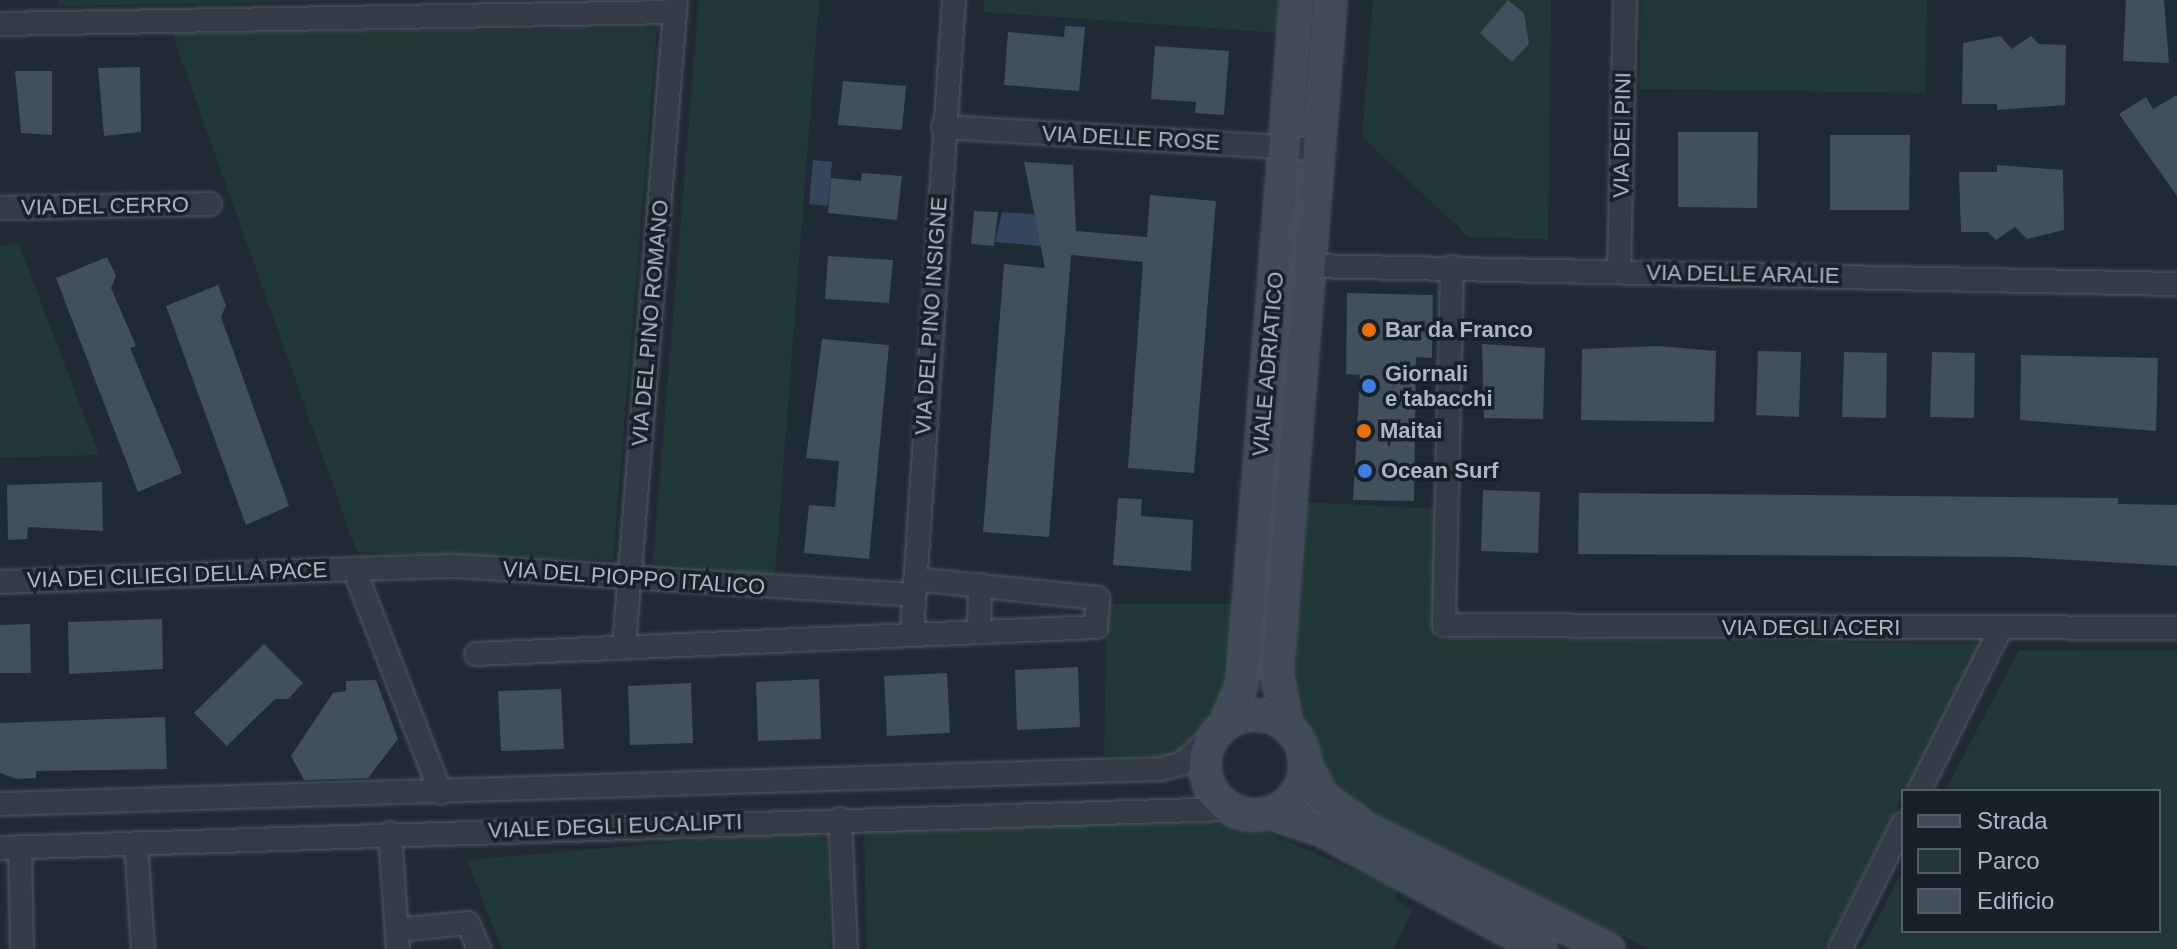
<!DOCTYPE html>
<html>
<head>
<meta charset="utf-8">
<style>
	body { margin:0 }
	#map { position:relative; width:2177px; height:949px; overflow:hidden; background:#1f2a35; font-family:Arial,sans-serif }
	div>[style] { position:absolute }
	.green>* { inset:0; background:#223737 }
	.water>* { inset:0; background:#33465d }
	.building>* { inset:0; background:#424f5d }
	.roads { filter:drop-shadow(0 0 2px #505964) drop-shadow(0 0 2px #505964) }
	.street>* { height:22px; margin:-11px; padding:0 11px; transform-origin:11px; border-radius:11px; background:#333b46 }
	.secondary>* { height:30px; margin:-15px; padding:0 15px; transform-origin:15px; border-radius:15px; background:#414b59 }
	.secondary>.ring { margin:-15px; padding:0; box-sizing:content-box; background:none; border:30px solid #414b59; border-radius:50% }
	.dots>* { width:22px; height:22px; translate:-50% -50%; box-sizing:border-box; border:4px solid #18212a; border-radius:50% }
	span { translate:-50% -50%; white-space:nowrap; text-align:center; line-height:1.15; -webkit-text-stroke:7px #18212a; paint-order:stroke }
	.street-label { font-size:22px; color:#adb6c3 }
	.poi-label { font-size:22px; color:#adb6c3; font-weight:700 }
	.left { translate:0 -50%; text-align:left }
	.legend { position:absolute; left:1901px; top:789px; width:260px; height:144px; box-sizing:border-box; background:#18212a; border:2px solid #545d67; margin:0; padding:10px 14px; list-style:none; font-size:24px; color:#adb6c3 }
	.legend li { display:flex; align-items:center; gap:16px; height:40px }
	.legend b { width:40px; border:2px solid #545d67 }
</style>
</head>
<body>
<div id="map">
	<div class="green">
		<i style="clip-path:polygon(58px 0,389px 0,58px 6px)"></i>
		<i style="clip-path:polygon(699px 0,819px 0,775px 574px,653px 563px)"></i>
		<i style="clip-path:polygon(984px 0,1278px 0,1278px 33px,983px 12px)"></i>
		<i style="clip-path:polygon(1373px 0,1551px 0,1548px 239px,1469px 237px,1362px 137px)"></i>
		<i style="clip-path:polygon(1641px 0,1927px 0,1925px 93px,1639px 89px)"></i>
		<i style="clip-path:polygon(657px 28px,613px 560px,357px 552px,172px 33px)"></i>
		<i style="clip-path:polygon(1296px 169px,1307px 169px,1267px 692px,1258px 693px)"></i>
		<i style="clip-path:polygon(19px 244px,99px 455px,0 458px,0 245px)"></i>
		<i style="clip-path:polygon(1307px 502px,1437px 509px,1435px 638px,1981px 644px,1825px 949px,1649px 949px,1369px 812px,1333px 780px,1311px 750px,1291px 683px)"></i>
		<i style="clip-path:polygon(1107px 604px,1233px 604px,1232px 668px,1214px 720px,1172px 755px,1104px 755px)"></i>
		<i style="clip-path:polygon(2019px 650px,2177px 651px,2177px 949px,1862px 949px,1903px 870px,1903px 931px,2159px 931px,2159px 791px,1945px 791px)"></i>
		<i style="clip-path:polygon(1200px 821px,1263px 831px,1399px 889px,1394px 899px,1413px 909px,1394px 949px,867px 949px,864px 831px)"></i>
		<i style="clip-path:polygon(813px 830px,827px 843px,830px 949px,502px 949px,467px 860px)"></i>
	</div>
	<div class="water">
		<i style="clip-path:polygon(813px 160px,832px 162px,828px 206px,809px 204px)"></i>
		<i style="clip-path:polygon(1002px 212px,1052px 216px,1040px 246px,995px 242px)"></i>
	</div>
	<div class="building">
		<i style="clip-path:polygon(1508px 0,1524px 13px,1529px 44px,1512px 62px,1480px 33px)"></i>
		<i style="clip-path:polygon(2126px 0,2164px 0,2169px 63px,2123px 61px)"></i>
		<i style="clip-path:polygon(1065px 26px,1085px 27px,1079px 91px,1004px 85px,1008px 32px,1064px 37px)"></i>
		<i style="clip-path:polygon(2000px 36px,2012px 49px,2031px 36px,2039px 44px,2066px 45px,2065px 105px,1997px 110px,1997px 104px,1962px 104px,1963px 43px)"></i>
		<i style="clip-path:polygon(1155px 46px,1229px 51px,1224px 115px,1195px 113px,1196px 102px,1151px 99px)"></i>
		<i style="clip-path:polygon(140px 67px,141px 132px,104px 136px,98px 68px)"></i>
		<i style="clip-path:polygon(15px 71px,52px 71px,52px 135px,21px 133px)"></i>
		<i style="clip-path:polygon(843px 81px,906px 86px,902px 130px,838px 125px)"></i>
		<i style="clip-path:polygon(2177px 95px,2177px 196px,2119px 114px,2146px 97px,2153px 109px)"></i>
		<i style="clip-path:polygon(1678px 132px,1758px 132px,1757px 208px,1678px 207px)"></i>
		<i style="clip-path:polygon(1830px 135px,1910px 135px,1909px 210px,1830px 210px)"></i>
		<i style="clip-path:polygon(1024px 162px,1073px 165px,1076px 231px,1147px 237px,1150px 195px,1216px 201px,1194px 473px,1128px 468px,1143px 262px,1071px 255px,1049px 537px,983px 532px,1004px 264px,1045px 268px)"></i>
		<i style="clip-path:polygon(1997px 165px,2063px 170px,2064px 230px,2027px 239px,2015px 227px,1996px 240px,1988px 232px,1961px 232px,1959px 172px,1997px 172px)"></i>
		<i style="clip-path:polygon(862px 173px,902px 176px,897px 220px,828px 213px,831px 178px,861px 181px)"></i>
		<i style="clip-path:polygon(974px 211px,998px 212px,994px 246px,971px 244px)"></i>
		<i style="clip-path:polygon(828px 256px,893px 260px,889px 303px,825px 299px)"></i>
		<i style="clip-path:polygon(107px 257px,116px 276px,111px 288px,136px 346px,130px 348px,182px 473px,138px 492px,56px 278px)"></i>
		<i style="clip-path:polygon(218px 285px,226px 305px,221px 317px,289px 506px,246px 525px,166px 306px)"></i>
		<i style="clip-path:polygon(1347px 293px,1433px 295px,1432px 358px,1416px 357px,1414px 501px,1353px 500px,1360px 375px,1346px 374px)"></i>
		<i style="clip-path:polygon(822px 339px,889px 345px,869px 559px,804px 553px,809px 505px,835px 507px,839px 461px,806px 458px)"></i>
		<i style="clip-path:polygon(1482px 344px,1545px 348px,1543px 419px,1484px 418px)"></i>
		<i style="clip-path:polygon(1658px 346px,1716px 351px,1714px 422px,1581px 420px,1582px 349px)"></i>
		<i style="clip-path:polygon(1758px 351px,1801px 352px,1799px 417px,1756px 415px)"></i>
		<i style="clip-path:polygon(1844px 352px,1887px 353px,1886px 418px,1842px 417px)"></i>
		<i style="clip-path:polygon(1932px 352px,1975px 353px,1974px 418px,1930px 417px)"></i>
		<i style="clip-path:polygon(2021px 355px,2158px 358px,2156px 431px,2020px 420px)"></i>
		<i style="clip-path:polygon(102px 482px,103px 531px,28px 527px,27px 539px,8px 540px,7px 485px)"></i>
		<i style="clip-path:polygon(1483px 490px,1540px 492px,1538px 553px,1481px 551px)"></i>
		<i style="clip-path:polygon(1579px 493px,2118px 498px,2118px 504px,2177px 505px,2177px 566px,2021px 557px,1578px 554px)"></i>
		<i style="clip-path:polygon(1118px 498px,1142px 499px,1141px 516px,1193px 520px,1191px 571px,1113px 565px)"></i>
		<i style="clip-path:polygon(162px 619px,163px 669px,69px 674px,68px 622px)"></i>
		<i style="clip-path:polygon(30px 624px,31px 673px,0 673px,0 625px)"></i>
		<i style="clip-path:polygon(264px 644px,303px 683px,288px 699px,275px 699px,227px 746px,194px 713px)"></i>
		<i style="clip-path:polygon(1078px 667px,1080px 727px,1017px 730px,1015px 670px)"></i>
		<i style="clip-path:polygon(947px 673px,950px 733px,887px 736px,884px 676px)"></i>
		<i style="clip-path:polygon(819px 679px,821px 739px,758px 741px,756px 682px)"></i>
		<i style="clip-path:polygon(376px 680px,398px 739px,368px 778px,304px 780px,291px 756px,333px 693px,346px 691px,346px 681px)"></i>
		<i style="clip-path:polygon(691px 683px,693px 743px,630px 745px,628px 686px)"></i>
		<i style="clip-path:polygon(561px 689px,564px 749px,501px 751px,498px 691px)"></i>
		<i style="clip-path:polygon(165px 717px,167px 769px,36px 771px,36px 778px,17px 779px,0 773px,0 723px)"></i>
	</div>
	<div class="roads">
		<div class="street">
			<i style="left:0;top:24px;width:675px;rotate:-1.02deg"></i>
			<i style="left:943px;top:127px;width:376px;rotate:3.4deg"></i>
			<i style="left:0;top:208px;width:210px;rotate:-1.1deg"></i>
			<i style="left:1309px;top:266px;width:868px;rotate:1.19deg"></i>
			<i style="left:1452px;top:267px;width:358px;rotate:91.3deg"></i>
			<i style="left:1444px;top:625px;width:733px;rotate:0.23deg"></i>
			<i style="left:1619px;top:271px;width:271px;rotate:-88.7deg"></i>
			<i style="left:354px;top:569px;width:100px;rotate:-1.7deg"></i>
			<i style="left:454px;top:566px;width:460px;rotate:3.6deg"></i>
			<i style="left:0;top:582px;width:354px;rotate:-2.1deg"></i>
			<i style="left:354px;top:569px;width:240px;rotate:68.8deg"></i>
			<i style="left:979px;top:630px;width:45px;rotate:-88.7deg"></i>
			<i style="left:912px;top:632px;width:633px;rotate:-86.2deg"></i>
			<i style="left:624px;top:646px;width:648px;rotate:-85.4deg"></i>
			<i style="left:476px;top:654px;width:621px;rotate:-2.49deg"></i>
			<i style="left:1096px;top:627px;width:29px;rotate:-86deg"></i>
			<i style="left:1098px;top:598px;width:184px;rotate:-174.1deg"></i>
			<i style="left:1919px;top:791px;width:180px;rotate:-63.3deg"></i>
			<i style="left:0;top:804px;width:1162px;rotate:-1.73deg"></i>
			<i style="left:1161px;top:769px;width:21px;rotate:-14deg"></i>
			<i style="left:1181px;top:764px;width:43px;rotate:-41.2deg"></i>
			<i style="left:840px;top:819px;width:130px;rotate:87.4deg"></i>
			<i style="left:390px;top:833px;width:116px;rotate:86.1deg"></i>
			<i style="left:136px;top:843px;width:106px;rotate:86.2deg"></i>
			<i style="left:20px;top:847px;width:102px;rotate:88.9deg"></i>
			<i style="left:0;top:848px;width:1231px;rotate:-1.82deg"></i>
			<i style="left:397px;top:930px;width:71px;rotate:-5.6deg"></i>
			<i style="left:468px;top:923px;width:28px;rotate:67deg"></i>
			<i style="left:1840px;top:949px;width:140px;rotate:-63.3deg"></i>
		</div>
		<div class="secondary">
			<i class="ring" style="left:1205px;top:715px;width:70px;height:70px"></i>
			<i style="left:1225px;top:724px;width:43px;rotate:-67deg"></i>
			<i style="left:1242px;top:684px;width:686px;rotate:-85.49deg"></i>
			<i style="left:1287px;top:725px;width:53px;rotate:-100.9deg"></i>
			<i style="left:1277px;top:673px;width:675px;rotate:-85.41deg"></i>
			<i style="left:1304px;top:761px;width:40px;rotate:62deg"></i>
			<i style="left:1323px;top:796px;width:53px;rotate:37.3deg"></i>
			<i style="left:1365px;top:828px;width:272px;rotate:26.4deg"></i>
			<i style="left:1268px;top:813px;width:56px;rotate:17.8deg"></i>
			<i style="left:1321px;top:830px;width:250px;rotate:28.4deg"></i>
		</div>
	</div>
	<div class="dots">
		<i style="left:1369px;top:330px;background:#e8710a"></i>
		<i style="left:1369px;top:386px;background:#3f7fe0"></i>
		<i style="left:1364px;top:431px;background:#e8710a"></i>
		<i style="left:1365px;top:471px;background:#3f7fe0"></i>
	</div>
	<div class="street-label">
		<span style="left:1622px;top:135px;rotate:-89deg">VIA DEI PINI</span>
		<span style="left:1131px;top:138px;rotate:3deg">VIA DELLE ROSE</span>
		<span style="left:105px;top:206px;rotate:-1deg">VIA DEL CERRO</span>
		<span style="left:1743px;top:274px;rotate:1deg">VIA DELLE ARALIE</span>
		<span style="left:931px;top:316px;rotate:-86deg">VIA DEL PINO INSIGNE</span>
		<span style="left:650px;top:323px;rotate:-85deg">VIA DEL PINO ROMANO</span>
		<span style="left:1268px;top:364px;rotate:-85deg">VIALE ADRIATICO</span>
		<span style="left:177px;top:575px;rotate:-2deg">VIA DEI CILIEGI DELLA PACE</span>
		<span style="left:634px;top:578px;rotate:4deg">VIA DEL PIOPPO ITALICO</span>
		<span style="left:1811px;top:628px">VIA DEGLI ACERI</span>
		<span style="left:615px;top:826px;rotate:-2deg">VIALE DEGLI EUCALIPTI</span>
	</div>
	<div class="poi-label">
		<span class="left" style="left:1385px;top:330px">Bar da Franco</span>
		<span class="left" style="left:1385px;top:386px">Giornali<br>e tabacchi</span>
		<span class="left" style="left:1380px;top:431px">Maitai</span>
		<span class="left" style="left:1381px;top:471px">Ocean Surf</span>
	</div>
	<ul class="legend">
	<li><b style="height:10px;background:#414b59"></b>Strada</li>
	<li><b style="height:22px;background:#223737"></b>Parco</li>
	<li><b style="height:22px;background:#424f5d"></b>Edificio</li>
	</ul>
</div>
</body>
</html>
